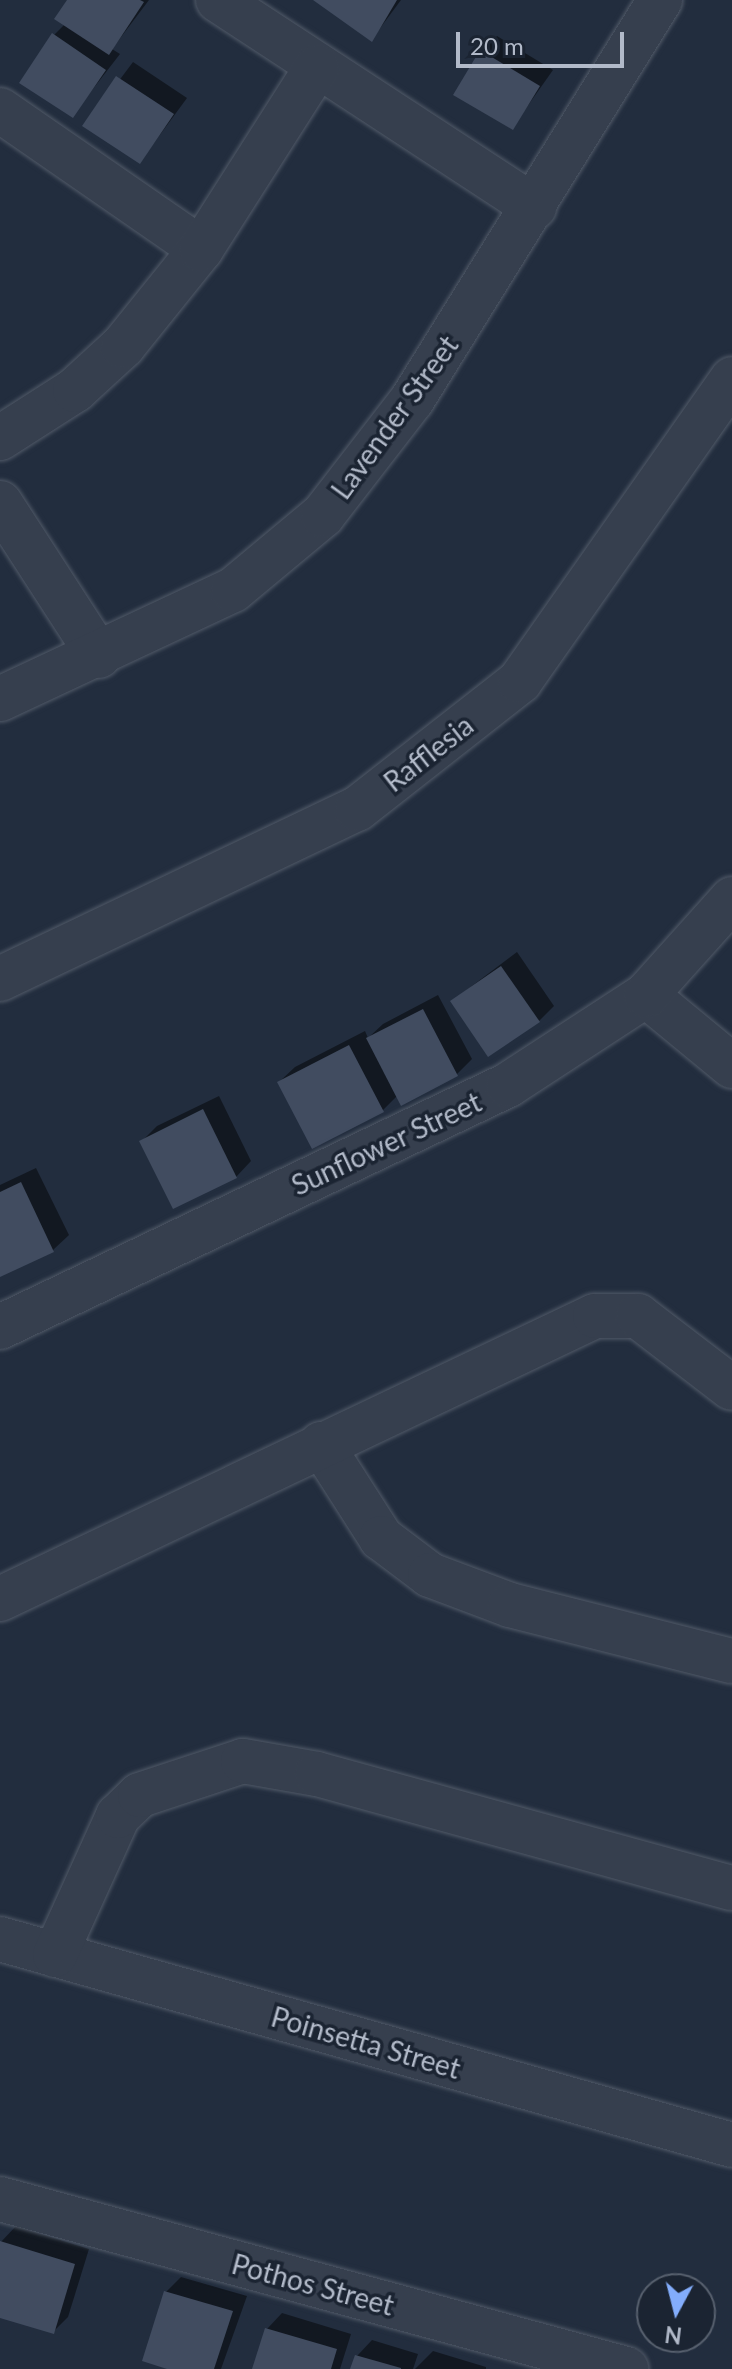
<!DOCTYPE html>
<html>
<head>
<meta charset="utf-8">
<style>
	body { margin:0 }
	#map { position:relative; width:732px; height:2369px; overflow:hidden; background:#222d3e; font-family:Lato,sans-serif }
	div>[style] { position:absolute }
	.shadow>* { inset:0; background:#0007 }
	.building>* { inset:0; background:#414c60 }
	.roads { filter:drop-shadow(0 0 2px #515a68) drop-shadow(0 0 2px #515a68) }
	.street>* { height:44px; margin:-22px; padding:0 22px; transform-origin:22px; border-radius:22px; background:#363f4e }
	span { translate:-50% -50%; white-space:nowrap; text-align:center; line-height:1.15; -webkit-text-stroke:7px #1b2432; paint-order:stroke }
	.street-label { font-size:28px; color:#b2bac9 }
	.north { position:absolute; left:636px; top:2273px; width:80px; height:80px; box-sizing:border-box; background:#1b2432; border:2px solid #57606e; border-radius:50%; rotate:187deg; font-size:22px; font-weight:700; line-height:32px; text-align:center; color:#b2bac9 }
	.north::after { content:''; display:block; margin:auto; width:28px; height:36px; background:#83adfc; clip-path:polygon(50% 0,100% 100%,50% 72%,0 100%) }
	.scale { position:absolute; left:456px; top:32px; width:168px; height:36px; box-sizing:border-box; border:4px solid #b2bac9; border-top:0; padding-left:10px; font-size:24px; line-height:28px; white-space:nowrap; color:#b2bac9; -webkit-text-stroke:6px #1b2432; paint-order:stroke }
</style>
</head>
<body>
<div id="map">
	<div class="shadow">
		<i style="clip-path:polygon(69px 0,149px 0,112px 49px,120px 54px,72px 116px,54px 35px,65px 24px)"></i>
		<i style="clip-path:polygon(315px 0,401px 0,372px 39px)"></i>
		<i style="clip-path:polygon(497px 36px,553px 70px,512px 128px,482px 52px)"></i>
		<i style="clip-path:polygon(133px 62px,187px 98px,140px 162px,85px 126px)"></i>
		<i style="clip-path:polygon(517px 952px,554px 1006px,539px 1021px,452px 1001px)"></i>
		<i style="clip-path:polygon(438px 995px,472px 1059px,457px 1074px,402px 1103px,398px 1095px,383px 1110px,279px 1082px,295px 1067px,365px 1031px,368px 1038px,383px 1024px)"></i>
		<i style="clip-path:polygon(219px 1096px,251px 1161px,236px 1177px,142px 1141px,157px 1126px)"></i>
		<i style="clip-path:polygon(36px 1168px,69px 1235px,53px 1250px,0 1275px,0 1185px)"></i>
		<i style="clip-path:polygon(16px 2226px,89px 2249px,68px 2317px,53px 2332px,0 2316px,0 2243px)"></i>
		<i style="clip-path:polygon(181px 2277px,247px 2296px,221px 2369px,173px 2369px,166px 2292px)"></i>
		<i style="clip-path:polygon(282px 2313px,351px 2334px,340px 2369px,255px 2369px,267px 2329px)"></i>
		<i style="clip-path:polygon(372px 2340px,418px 2354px,413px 2369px,353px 2369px,357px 2356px)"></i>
		<i style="clip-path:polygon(433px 2351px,486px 2367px,486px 2369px,415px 2369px)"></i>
	</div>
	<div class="building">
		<i style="clip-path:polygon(67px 0,140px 0,144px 2px,109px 55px,54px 19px)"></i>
		<i style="clip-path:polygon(313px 0,397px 0,372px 42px)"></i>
		<i style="clip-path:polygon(52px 33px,106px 70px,73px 118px,19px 83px)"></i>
		<i style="clip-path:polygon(480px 50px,540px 86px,513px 130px,453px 95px)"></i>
		<i style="clip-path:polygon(116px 76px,174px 114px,140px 164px,82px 126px)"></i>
		<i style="clip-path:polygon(501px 966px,540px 1022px,488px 1057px,450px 1001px)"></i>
		<i style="clip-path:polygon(423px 1009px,458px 1076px,401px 1106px,366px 1038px)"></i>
		<i style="clip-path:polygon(349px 1045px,384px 1112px,312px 1149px,277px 1082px)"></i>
		<i style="clip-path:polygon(203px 1109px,237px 1178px,173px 1209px,139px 1141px)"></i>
		<i style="clip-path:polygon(21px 1182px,54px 1252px,0 1277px,0 1192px)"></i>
		<i style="clip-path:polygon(0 2241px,75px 2264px,54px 2334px,0 2318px)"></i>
		<i style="clip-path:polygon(164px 2291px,233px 2311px,214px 2369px,167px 2369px,142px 2361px)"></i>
		<i style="clip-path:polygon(265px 2328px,337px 2349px,331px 2369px,252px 2369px)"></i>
		<i style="clip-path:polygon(355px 2355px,401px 2368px,401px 2369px,350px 2369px)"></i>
	</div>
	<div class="roads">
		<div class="street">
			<i style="left:218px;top:0;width:378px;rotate:33.2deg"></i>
			<i style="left:0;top:110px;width:244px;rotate:34.7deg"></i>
			<i style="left:0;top:438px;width:89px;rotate:-32.6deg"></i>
			<i style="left:75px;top:390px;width:65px;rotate:-42.5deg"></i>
			<i style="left:123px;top:346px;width:124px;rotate:-51.2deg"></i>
			<i style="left:201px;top:249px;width:216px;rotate:-57.5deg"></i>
			<i style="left:0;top:503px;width:182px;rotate:57.1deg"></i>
			<i style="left:0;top:699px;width:257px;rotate:-25.1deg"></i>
			<i style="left:233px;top:590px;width:117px;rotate:-39.8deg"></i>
			<i style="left:323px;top:515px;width:145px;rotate:-52.3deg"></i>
			<i style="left:412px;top:400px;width:471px;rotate:-58.2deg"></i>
			<i style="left:0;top:979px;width:395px;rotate:-25.5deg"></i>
			<i style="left:357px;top:809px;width:207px;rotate:-38.1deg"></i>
			<i style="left:520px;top:681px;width:369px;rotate:-54.9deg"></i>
			<i style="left:646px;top:995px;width:112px;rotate:39.5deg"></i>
			<i style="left:0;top:1327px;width:563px;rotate:-25.47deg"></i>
			<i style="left:508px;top:1085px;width:165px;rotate:-33.1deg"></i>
			<i style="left:646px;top:995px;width:129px;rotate:-48.1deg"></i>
			<i style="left:321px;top:1444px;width:112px;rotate:57.4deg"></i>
			<i style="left:381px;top:1538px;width:61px;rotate:37.1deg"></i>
			<i style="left:430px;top:1575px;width:85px;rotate:20.6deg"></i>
			<i style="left:510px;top:1605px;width:229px;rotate:14.2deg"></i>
			<i style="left:0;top:1599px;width:659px;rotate:-25.44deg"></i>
			<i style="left:595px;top:1316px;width:43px"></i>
			<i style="left:638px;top:1316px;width:118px;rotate:37.5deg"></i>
			<i style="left:0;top:1939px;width:760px;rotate:15.72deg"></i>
			<i style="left:55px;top:1955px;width:153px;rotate:-65.6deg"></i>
			<i style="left:118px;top:1816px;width:30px;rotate:-44deg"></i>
			<i style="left:140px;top:1795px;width:108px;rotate:-18.3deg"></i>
			<i style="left:243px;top:1761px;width:75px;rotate:10deg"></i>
			<i style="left:317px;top:1774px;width:430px;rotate:15.4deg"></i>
			<i style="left:0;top:2199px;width:649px;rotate:15.19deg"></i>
		</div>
	</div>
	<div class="street-label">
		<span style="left:394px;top:417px;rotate:-54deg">Lavender Street</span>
		<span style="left:428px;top:753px;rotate:-38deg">Rafflesia</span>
		<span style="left:386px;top:1143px;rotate:-25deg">Sunflower Street</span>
		<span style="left:366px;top:2042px;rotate:16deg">Poinsetta Street</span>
		<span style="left:313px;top:2284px;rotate:15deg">Pothos Street</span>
	</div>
	<div class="north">N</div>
	<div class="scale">20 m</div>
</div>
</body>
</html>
